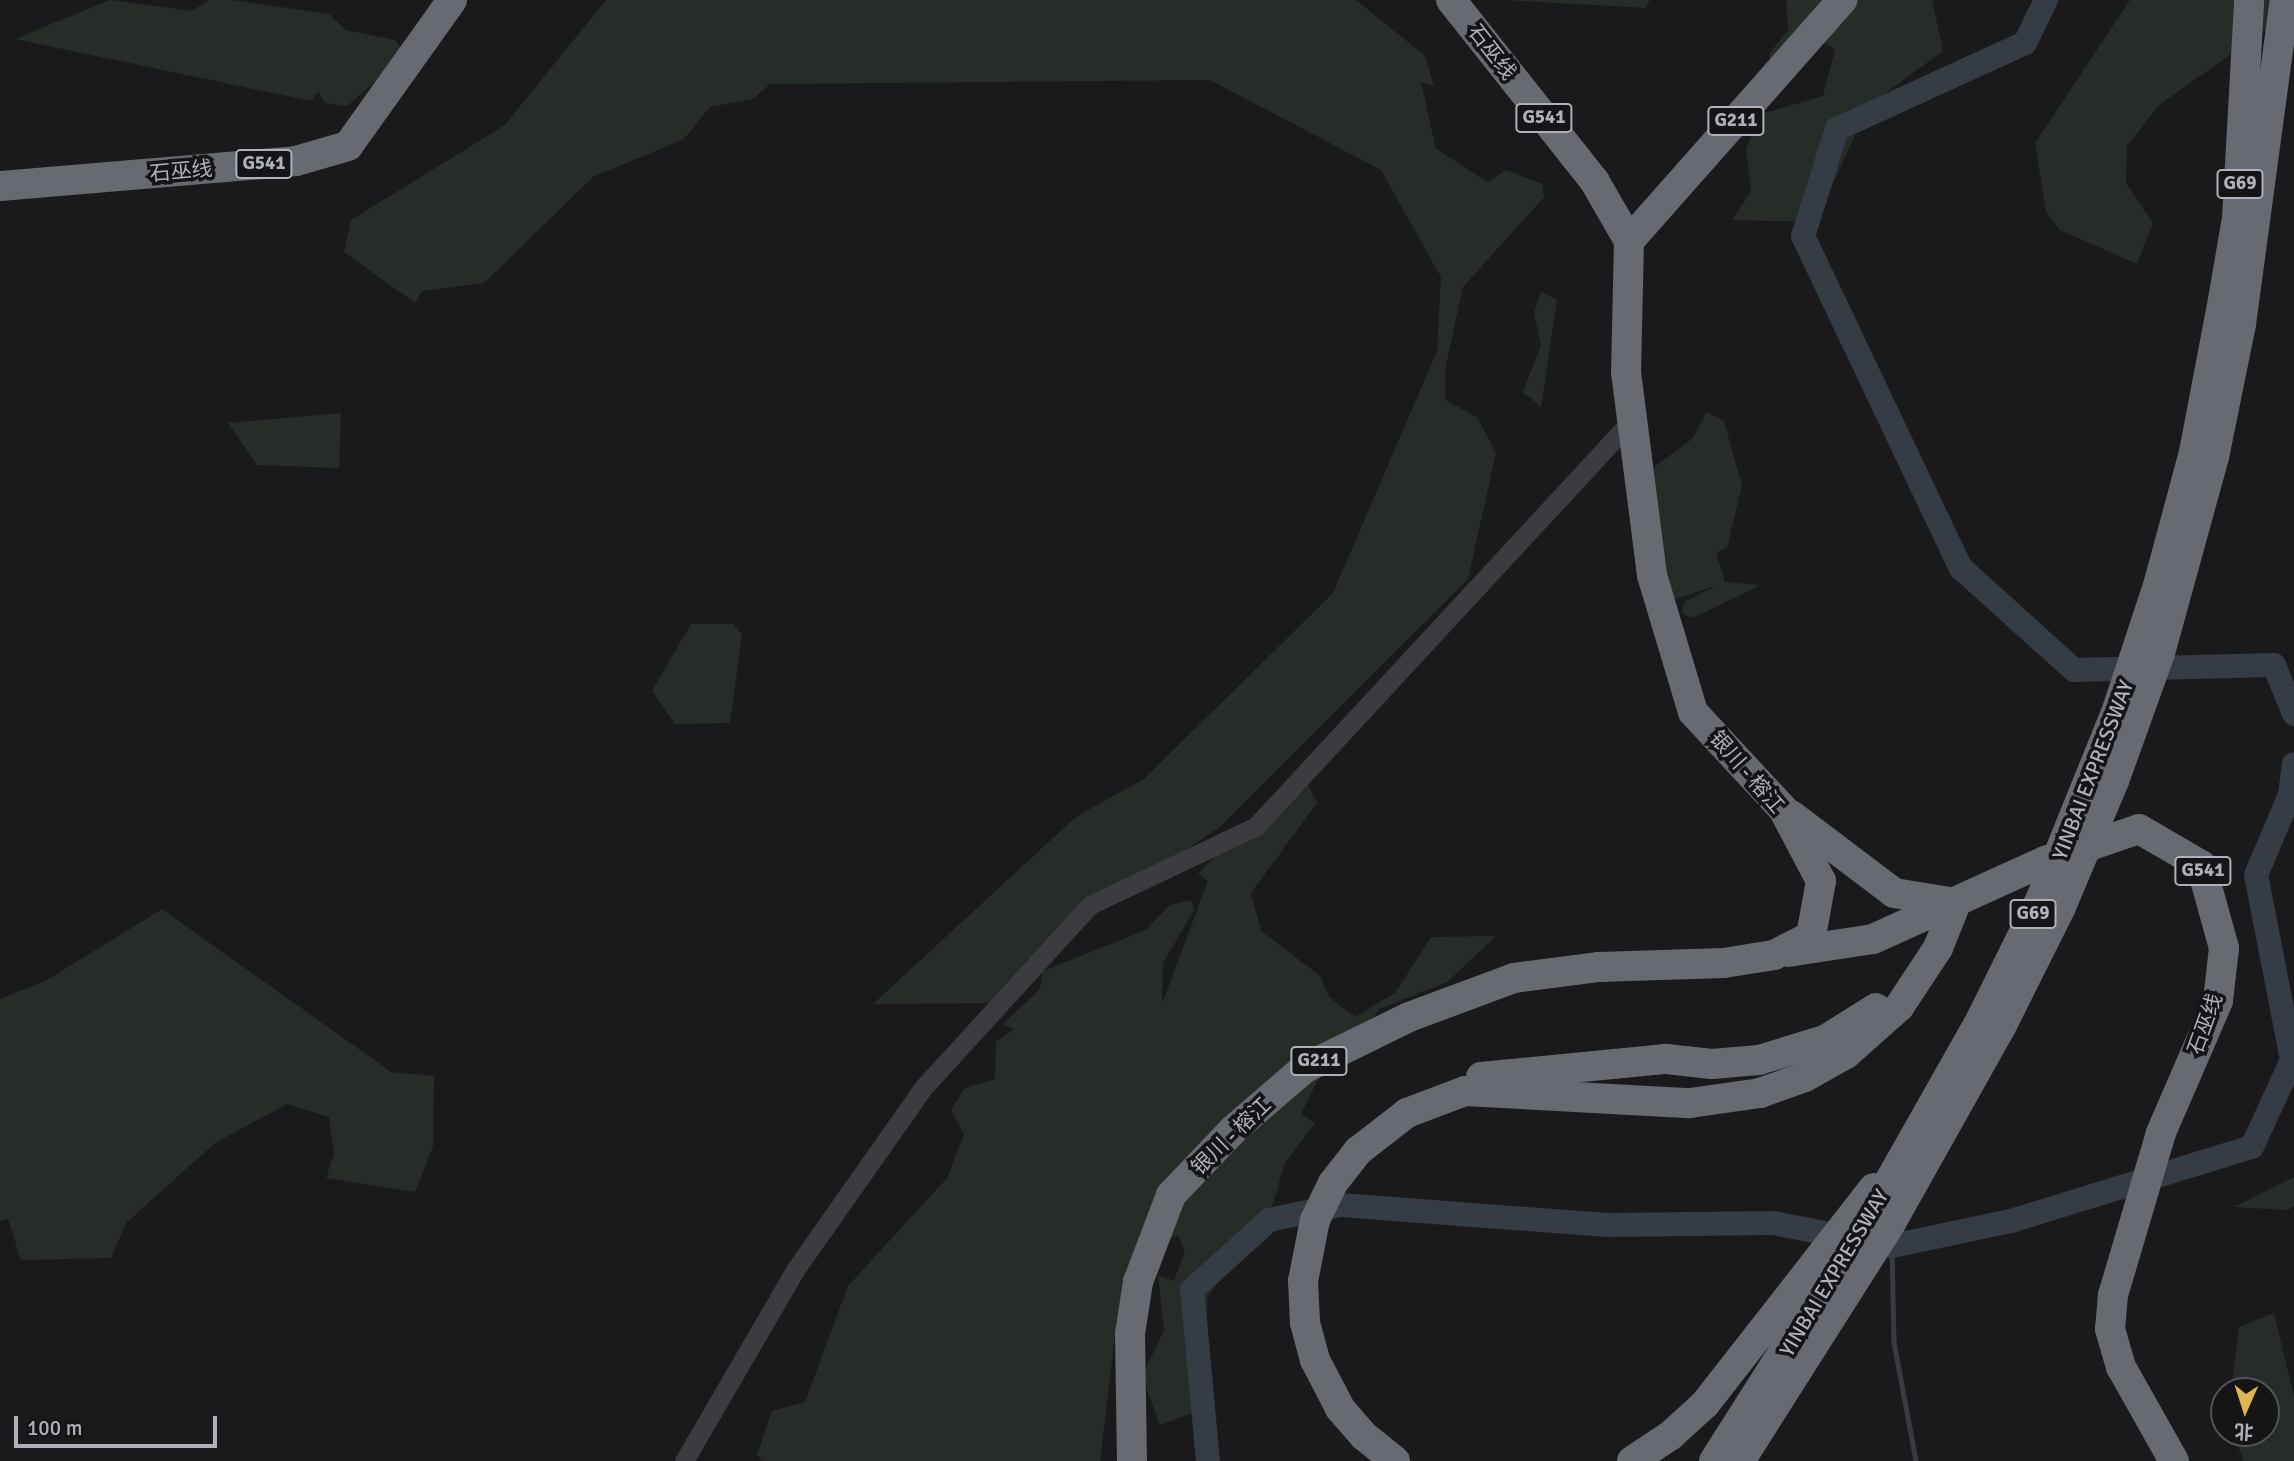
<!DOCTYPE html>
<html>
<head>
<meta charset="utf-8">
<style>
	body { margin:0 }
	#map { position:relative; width:2294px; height:1461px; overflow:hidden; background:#1a1a1c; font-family:Signika,"Noto Sans SC",sans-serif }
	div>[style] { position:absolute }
	.green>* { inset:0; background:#262d28 }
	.stream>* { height:4.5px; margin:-2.25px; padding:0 2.25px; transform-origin:2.25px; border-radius:2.25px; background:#353c44 }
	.river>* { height:24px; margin:-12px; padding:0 12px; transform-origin:12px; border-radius:12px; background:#353c44 }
	.minor>* { height:19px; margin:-9.5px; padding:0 9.5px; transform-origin:9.5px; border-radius:9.5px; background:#3b3c40 }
	.highway>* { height:30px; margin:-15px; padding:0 15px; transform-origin:15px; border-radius:15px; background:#686a71 }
	.highway-bridge>* { height:30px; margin:-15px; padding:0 15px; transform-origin:15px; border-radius:15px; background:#686a71 }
	span { translate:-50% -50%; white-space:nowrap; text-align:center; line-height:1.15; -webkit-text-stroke:7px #151517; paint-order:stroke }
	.shield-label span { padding:2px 5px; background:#151517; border:2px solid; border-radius:5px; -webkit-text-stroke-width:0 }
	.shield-label { font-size:19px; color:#aeb1ba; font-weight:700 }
	.street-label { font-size:21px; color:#aeb1ba }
	.north { position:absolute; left:2210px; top:1377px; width:70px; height:70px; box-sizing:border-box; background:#151517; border:2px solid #525358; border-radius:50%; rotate:183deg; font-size:19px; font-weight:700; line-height:28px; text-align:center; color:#aeb1ba }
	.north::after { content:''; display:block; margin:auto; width:24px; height:32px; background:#deb750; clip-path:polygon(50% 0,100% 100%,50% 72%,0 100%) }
	.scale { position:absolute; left:14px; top:1416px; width:203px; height:32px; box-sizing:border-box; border:4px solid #aeb1ba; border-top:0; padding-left:9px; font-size:21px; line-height:24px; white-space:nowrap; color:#aeb1ba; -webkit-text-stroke:5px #151517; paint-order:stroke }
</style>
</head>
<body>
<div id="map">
	<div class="green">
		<i style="clip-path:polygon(110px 0,192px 11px,209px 0,232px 0,329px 14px,346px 30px,395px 40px,406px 55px,347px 106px,325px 103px,318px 92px,311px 101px,15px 39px)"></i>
		<i style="clip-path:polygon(606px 0,1356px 0,1425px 56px,1434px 86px,1421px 82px,1436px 149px,1488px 182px,1506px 170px,1542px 184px,1544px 197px,1463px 287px,1445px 369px,1445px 400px,1477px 417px,1496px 453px,1468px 579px,1221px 826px,1027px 960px,996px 1003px,873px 1004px,1077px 816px,1144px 779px,1333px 593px,1437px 351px,1441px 277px,1381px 170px,1210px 80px,770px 84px,753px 99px,710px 107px,684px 139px,593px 177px,484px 283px,422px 291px,415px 303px,344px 252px,351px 220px,505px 125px)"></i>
		<i style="clip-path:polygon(1506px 0,1650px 0,1645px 8px)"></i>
		<i style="clip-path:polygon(1786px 0,1932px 0,1943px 51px,1869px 105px,1815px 222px,1732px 220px,1751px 191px,1746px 149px,1761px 114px,1823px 96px,1835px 50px,1810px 30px,1771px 66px,1769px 54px,1788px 30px)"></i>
		<i style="clip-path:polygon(2130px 0,2293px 0,2286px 15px,2159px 105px,2127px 146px,2126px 183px,2153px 223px,2137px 264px,2060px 230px,2046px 212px,2035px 143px)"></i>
		<i style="clip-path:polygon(1541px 292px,1557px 300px,1541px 407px,1523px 392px,1541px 345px,1534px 313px)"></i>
		<i style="clip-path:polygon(1707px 412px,1724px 421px,1742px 486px,1727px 548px,1716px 553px,1725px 582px,1761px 585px,1693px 618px,1682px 613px,1684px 602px,1718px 585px,1675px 599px,1664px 590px,1651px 487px,1654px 467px,1692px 439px)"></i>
		<i style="clip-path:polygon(341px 413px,339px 468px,257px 465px,228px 423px)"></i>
		<i style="clip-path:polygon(691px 624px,733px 624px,742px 635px,730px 723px,675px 724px,652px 691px)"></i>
		<i style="clip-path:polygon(1303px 775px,1317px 803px,1251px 893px,1261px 931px,1320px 976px,1329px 997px,1355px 1017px,1395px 993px,1431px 937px,1496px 936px,1447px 982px,1379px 1009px,1365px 1031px,1335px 1045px,1301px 1114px,1315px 1123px,1285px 1163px,1260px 1246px,1234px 1258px,1207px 1298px,1206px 1386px,1194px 1402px,1201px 1410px,1160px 1425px,1142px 1376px,1164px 1331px,1158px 1276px,1174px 1281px,1185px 1251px,1178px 1235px,1158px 1244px,1115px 1335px,1100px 1461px,763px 1461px,757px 1455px,772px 1411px,805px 1402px,848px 1286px,947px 1178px,964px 1134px,951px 1110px,965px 1088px,995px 1079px,996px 1042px,1014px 1029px,1003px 1024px,1040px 989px,1043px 971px,1146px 930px,1170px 905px,1191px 900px,1194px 910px,1163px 963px,1162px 1004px,1208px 881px,1198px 873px)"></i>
		<i style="clip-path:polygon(162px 909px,391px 1072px,434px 1076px,433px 1146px,415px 1192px,326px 1178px,334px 1154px,329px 1117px,287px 1104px,215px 1143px,126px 1223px,111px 1258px,21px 1260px,8px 1219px,0 1221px,0 999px,47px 980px)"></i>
		<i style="clip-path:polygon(2294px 1177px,2294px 1206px,2287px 1210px,2234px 1207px)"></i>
		<i style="clip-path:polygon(2274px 1313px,2294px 1397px,2294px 1461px,2244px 1461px,2232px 1433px,2266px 1433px,2266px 1391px,2231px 1391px,2239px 1327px)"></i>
	</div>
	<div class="stream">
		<i style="left:1892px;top:1247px;width:95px;rotate:88.8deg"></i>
		<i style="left:1894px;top:1342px;width:121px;rotate:79.5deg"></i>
	</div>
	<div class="river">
		<i style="left:2046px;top:0;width:48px;rotate:116deg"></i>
		<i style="left:2025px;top:43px;width:207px;rotate:155.4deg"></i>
		<i style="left:1837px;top:129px;width:112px;rotate:107.6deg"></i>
		<i style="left:1803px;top:236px;width:368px;rotate:64.6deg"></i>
		<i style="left:1961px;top:568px;width:152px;rotate:42.1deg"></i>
		<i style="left:2074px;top:670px;width:200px;rotate:-1.4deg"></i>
		<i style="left:2274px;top:665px;width:53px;rotate:67.8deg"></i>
		<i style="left:1208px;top:1461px;width:172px;rotate:-95.3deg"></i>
		<i style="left:1192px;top:1290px;width:104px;rotate:-42.3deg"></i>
		<i style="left:1269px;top:1220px;width:74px;rotate:-11.8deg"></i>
		<i style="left:1341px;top:1205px;width:270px;rotate:4.3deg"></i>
		<i style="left:1610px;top:1225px;width:163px;rotate:-0.7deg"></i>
		<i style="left:1773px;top:1223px;width:121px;rotate:10.9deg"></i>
		<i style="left:1892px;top:1246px;width:122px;rotate:-11.9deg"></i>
		<i style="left:2011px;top:1221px;width:252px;rotate:-17.1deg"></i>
		<i style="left:2252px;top:1147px;width:96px;rotate:-65.3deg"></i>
		<i style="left:2292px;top:1060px;width:188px;rotate:-101deg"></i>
		<i style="left:2256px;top:875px;width:87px;rotate:-67deg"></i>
		<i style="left:2290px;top:795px;width:31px;rotate:-83deg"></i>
	</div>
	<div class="minor">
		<i style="left:684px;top:1461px;width:221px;rotate:-59.8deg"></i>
		<i style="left:795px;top:1270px;width:221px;rotate:-54.9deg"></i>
		<i style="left:922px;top:1089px;width:249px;rotate:-47.6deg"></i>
		<i style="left:1090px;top:905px;width:184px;rotate:-25.4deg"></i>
		<i style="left:1256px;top:826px;width:553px;rotate:-47.2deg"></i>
	</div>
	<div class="highway">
		<i style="left:1451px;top:0;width:232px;rotate:51.6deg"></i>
		<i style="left:1595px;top:182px;width:68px;rotate:60deg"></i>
		<i style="left:0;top:186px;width:297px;rotate:-4.8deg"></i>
		<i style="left:296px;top:161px;width:54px;rotate:-16.1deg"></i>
		<i style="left:348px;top:146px;width:179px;rotate:-54.5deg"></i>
		<i style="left:2221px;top:311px;width:94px;rotate:-80.2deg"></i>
		<i style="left:2237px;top:218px;width:218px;rotate:-86.8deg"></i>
		<i style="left:2241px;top:324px;width:327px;rotate:-82.3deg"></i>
		<i style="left:1791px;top:815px;width:129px;rotate:37.1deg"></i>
		<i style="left:1894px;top:893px;width:63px;rotate:9.2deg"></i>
		<i style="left:1788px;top:952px;width:86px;rotate:-8.7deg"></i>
		<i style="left:1873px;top:939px;width:189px;rotate:-24.4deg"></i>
		<i style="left:2045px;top:861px;width:99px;rotate:-18.8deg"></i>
		<i style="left:2139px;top:829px;width:72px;rotate:30.1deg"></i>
		<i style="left:2201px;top:865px;width:86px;rotate:74.5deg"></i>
		<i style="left:2224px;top:948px;width:53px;rotate:96.5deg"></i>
		<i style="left:2218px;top:1001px;width:144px;rotate:113.4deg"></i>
		<i style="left:2161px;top:1133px;width:169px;rotate:106.5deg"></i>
		<i style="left:2113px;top:1295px;width:34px;rotate:95deg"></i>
		<i style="left:2110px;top:1329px;width:40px;rotate:74deg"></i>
		<i style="left:2121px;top:1367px;width:108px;rotate:60.6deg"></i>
		<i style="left:1481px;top:1077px;width:186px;rotate:-5.6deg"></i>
		<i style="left:1666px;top:1059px;width:46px;rotate:6.2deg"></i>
		<i style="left:1712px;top:1064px;width:47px;rotate:-4.9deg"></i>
		<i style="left:1759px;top:1060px;width:69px;rotate:-16.9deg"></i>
		<i style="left:1825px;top:1040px;width:60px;rotate:-32.1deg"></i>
		<i style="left:1132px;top:1461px;width:127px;rotate:-90.9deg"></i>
		<i style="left:1130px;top:1334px;width:53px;rotate:-81.3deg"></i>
		<i style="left:1138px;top:1282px;width:93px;rotate:-69.2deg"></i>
		<i style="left:1171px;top:1195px;width:91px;rotate:-46.3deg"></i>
		<i style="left:1234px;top:1129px;width:94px;rotate:-40.7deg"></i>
		<i style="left:1305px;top:1068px;width:116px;rotate:-26.1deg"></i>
		<i style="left:1409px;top:1017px;width:112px;rotate:-20.4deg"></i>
		<i style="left:1514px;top:978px;width:86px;rotate:-7.4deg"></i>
		<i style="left:1599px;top:967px;width:125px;rotate:-1.8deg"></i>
		<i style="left:1724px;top:963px;width:51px;rotate:-9.1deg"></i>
		<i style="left:1774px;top:955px;width:42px;rotate:-27.2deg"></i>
		<i style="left:1811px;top:936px;width:56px;rotate:-79.7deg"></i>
		<i style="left:1821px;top:881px;width:81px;rotate:-117.8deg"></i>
		<i style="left:1783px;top:809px;width:132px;rotate:-132.9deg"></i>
		<i style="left:1693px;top:712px;width:143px;rotate:-106.7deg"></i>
		<i style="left:1652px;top:575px;width:204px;rotate:-97.3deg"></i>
		<i style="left:1626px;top:373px;width:132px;rotate:-88.7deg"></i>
		<i style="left:1629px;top:241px;width:322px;rotate:-48.5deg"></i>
		<i style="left:1395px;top:1461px;width:40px;rotate:-141deg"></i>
		<i style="left:1364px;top:1436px;width:37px;rotate:-131deg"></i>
		<i style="left:1340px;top:1408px;width:54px;rotate:-117.5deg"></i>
		<i style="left:1315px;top:1360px;width:39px;rotate:-105deg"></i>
		<i style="left:1305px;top:1322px;width:41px;rotate:-92.8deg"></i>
		<i style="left:1303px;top:1281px;width:62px;rotate:-78.9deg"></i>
		<i style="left:1315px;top:1220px;width:41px;rotate:-64.1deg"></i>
		<i style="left:1333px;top:1183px;width:41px;rotate:-52deg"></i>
		<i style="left:1358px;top:1151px;width:62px;rotate:-37.8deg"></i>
		<i style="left:1407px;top:1113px;width:62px;rotate:-20.8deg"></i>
		<i style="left:1465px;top:1091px;width:225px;rotate:3.1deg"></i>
		<i style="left:1690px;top:1103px;width:71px;rotate:-8.1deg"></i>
		<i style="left:1760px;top:1093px;width:48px;rotate:-19.6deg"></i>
		<i style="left:1805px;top:1077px;width:47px;rotate:-29.3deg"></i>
		<i style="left:1846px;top:1054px;width:71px;rotate:-41.6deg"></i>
		<i style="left:1899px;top:1007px;width:71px;rotate:-56.5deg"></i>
		<i style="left:1938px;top:948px;width:48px;rotate:-68.2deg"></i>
		<i style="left:1632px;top:1461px;width:47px;rotate:-33.7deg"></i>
		<i style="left:1671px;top:1435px;width:46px;rotate:-42.4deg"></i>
		<i style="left:1705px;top:1404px;width:274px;rotate:-52deg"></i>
	</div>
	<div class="highway-bridge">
		<i style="left:1714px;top:1461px;width:295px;rotate:-57.6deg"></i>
		<i style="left:1872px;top:1212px;width:222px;rotate:-60.5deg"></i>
		<i style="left:1981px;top:1019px;width:135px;rotate:-63.6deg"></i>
		<i style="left:2041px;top:898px;width:203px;rotate:-68deg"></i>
		<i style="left:2117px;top:710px;width:135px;rotate:-71.8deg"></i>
		<i style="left:2159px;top:582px;width:135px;rotate:-74.9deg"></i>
		<i style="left:2194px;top:452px;width:144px;rotate:-79.2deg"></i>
		<i style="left:1740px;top:1461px;width:282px;rotate:-57.6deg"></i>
		<i style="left:1891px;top:1223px;width:223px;rotate:-60.7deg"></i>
		<i style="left:2000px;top:1029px;width:136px;rotate:-63.4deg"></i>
		<i style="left:2061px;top:907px;width:137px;rotate:-67.2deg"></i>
		<i style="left:2114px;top:781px;width:136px;rotate:-70.2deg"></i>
		<i style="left:2160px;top:653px;width:203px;rotate:-74.6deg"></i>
		<i style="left:2214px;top:457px;width:136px;rotate:-78.5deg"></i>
	</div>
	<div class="shield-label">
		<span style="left:1544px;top:118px">G541</span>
		<span style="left:1736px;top:121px">G211</span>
		<span style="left:264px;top:164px">G541</span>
		<span style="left:2240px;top:184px">G69</span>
		<span style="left:2203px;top:871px">G541</span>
		<span style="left:2033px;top:914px">G69</span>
		<span style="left:1319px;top:1061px">G211</span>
	</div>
	<div class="street-label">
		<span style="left:1492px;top:52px;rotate:52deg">石巫线</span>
		<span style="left:181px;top:171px;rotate:-5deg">石巫线</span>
		<span style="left:2093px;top:770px;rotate:-69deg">YINBAI EXPRESSWAY</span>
		<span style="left:1747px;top:772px;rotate:49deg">银川 - 榕江</span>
		<span style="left:2205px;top:1024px;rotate:-70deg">石巫线</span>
		<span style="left:1231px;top:1136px;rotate:-44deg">银川 - 榕江</span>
		<span style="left:1834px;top:1273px;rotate:-59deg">YINBAI EXPRESSWAY</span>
	</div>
	<div class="north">北</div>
	<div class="scale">100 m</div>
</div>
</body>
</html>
